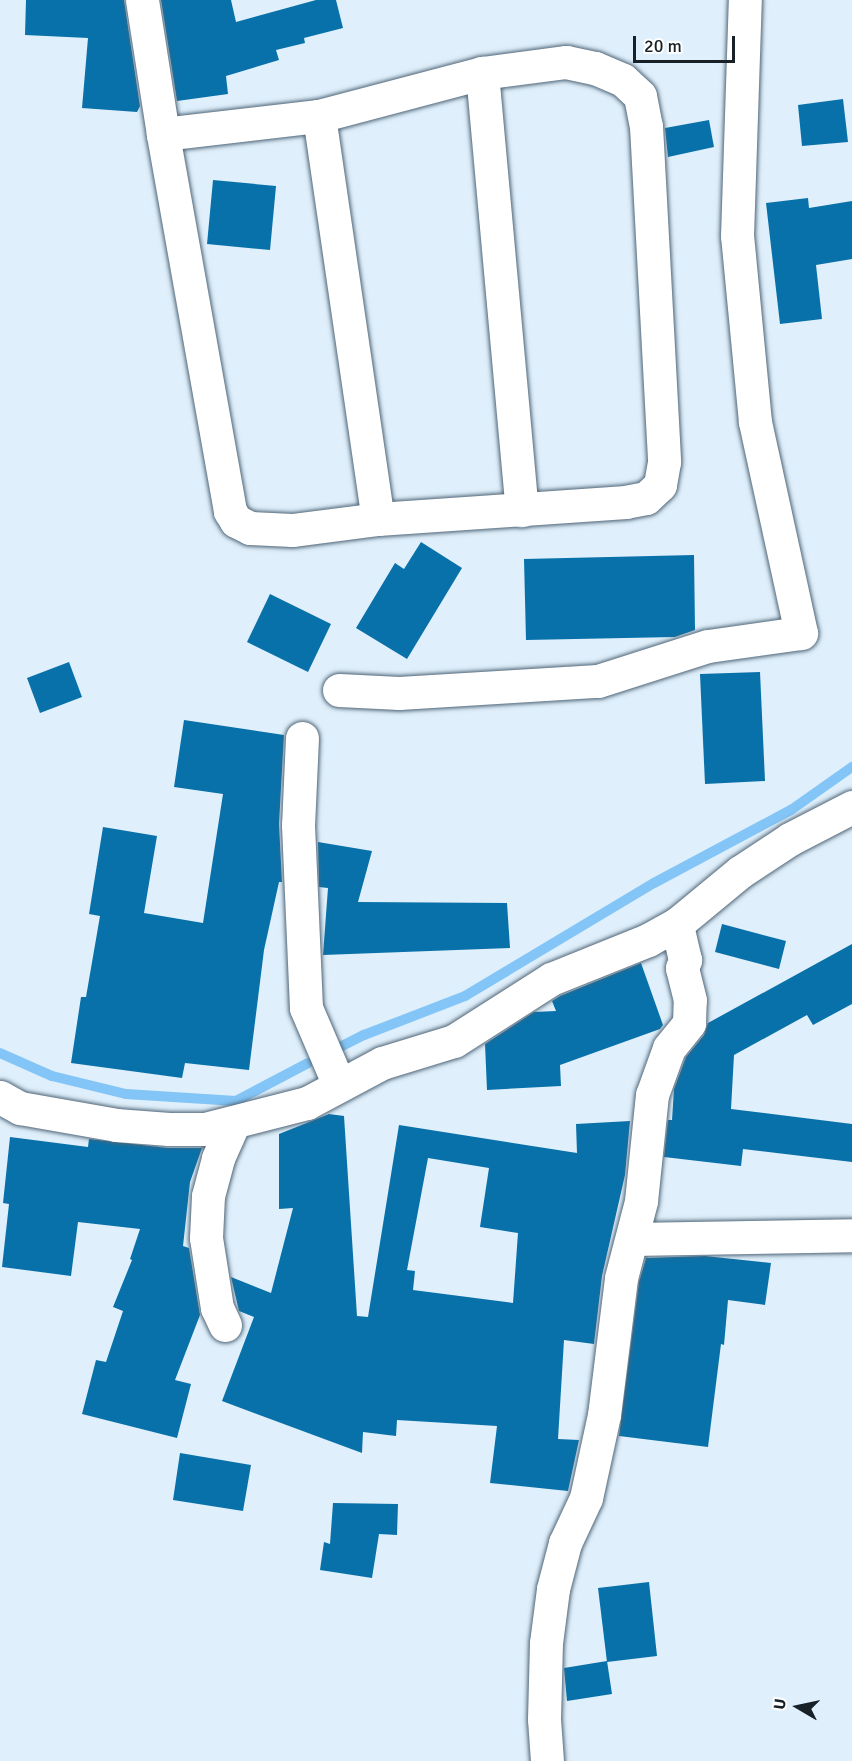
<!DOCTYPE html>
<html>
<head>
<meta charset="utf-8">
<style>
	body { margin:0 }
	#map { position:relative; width:852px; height:1761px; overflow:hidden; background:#dfeffb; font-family:Signika,sans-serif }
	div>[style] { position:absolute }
	.stream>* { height:10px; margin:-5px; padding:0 5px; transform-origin:5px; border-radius:5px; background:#83c5f6 }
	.building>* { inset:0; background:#0971a9 }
	.roads { filter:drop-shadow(0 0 2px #4f6577) drop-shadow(0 0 2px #4f6577) }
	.minor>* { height:33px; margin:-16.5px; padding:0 16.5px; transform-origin:16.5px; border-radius:16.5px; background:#fff }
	span { translate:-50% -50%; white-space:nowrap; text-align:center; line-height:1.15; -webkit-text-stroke:4.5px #fff; paint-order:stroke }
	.north { position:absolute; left:768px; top:1677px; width:60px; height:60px; -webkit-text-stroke:4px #fff; paint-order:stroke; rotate:279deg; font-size:16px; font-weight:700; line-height:24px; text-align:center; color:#182128 }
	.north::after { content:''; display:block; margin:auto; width:21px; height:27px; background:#182128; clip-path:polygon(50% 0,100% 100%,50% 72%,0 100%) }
	.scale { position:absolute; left:633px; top:36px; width:102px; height:27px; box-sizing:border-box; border:3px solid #182128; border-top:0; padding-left:8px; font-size:18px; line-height:21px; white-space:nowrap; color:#182128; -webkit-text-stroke:4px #fff; paint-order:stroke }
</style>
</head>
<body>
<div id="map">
	<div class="stream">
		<i style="left:340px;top:1047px;width:27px;rotate:-27deg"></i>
		<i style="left:364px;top:1035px;width:108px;rotate:-21.1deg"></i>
		<i style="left:465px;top:996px;width:220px;rotate:-30.9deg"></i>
		<i style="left:654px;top:883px;width:155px;rotate:-28.1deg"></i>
		<i style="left:791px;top:810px;width:75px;rotate:-35.2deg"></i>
		<i style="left:0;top:1053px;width:57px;rotate:23.9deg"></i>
		<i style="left:52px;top:1076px;width:76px;rotate:13.7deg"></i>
		<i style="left:126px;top:1094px;width:110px;rotate:3.6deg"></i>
		<i style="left:236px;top:1101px;width:81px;rotate:-27.8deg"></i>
	</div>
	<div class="building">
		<i style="clip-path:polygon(26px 0,124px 0,140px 106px,137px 112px,82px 108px,88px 38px,25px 35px)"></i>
		<i style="clip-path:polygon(161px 0,231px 0,236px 22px,316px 0,336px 0,343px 28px,304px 38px,305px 43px,276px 50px,279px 60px,226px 76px,228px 94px,177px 101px)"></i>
		<i style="clip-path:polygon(843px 99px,848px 142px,802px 146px,798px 105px)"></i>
		<i style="clip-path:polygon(709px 120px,714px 147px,668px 157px,665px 128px)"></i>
		<i style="clip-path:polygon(213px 180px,276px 186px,270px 250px,207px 244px)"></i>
		<i style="clip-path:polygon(808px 198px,809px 208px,852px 201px,852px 259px,816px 265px,822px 319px,780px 324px,766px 203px)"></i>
		<i style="clip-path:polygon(421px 542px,462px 568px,407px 659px,356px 628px,395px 563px,404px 569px)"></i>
		<i style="clip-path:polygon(694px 555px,695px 630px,675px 637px,526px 640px,524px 559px)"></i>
		<i style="clip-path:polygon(270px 594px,331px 624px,308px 672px,247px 642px)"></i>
		<i style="clip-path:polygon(69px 662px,82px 697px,40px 713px,27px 678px)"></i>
		<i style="clip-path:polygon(760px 672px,765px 781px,705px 784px,700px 674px)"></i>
		<i style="clip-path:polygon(184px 720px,284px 735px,279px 824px,282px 882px,279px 882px,264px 950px,249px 1070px,185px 1063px,182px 1078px,71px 1063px,81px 997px,86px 997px,100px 916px,89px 914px,103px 827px,157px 836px,144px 913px,203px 923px,223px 794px,174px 787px)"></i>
		<i style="clip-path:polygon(318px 842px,372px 851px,358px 902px,507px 903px,510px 948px,323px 955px,328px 888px,319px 887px)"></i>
		<i style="clip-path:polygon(722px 924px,786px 941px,779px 969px,715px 952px)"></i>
		<i style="clip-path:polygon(852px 944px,852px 1004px,813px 1025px,807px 1015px,734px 1055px,731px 1109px,852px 1124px,852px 1162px,743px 1149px,741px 1166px,664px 1157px,668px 1120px,672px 1120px,674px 1089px,686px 1057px,704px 1035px,708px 1023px)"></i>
		<i style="clip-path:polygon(641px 963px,663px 1025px,660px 1029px,560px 1065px,561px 1086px,487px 1090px,485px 1044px,534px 1012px,556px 1011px,552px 1001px,560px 996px)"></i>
		<i style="clip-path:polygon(evenodd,329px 1114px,344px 1116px,357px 1316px,368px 1317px,399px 1125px,577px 1153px,576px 1124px,630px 1121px,625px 1175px,602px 1276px,594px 1344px,564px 1340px,558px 1439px,579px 1440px,568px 1491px,490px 1483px,497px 1426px,397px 1420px,396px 1436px,363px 1432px,362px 1453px,222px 1401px,254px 1317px,239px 1311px,231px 1277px,271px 1293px,293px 1208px,279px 1209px,279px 1134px,329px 1114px,428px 1158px,489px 1168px,480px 1227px,518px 1233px,513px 1303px,413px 1290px,415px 1271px,407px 1270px,428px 1158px)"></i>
		<i style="clip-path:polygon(10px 1137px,88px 1147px,89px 1139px,168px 1148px,202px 1148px,190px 1182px,183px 1246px,189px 1248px,200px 1315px,175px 1380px,191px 1384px,177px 1438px,82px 1414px,96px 1360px,106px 1362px,123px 1311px,113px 1307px,132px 1260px,130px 1259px,140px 1229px,78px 1222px,71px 1276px,2px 1267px,9px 1204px,3px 1203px)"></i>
		<i style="clip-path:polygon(705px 1256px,771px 1263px,765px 1305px,728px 1300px,724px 1345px,721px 1344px,708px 1447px,619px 1436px,639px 1282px,646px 1258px)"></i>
		<i style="clip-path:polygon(180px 1453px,251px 1465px,243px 1511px,173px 1500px)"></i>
		<i style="clip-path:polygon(333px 1503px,398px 1504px,397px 1535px,379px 1534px,372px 1578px,320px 1570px,324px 1542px,330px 1544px)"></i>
		<i style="clip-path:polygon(649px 1582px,657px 1656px,607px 1662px,598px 1588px)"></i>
		<i style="clip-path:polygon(607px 1661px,612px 1694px,567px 1701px,564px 1668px)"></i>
	</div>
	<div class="roads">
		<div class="minor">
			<i style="left:142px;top:0;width:136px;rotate:81.1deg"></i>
			<i style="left:163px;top:134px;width:157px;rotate:-6.6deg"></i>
			<i style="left:319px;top:116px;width:169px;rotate:-14.8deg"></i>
			<i style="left:482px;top:73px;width:85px;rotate:-7.5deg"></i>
			<i style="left:566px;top:62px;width:30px;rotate:12deg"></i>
			<i style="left:595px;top:68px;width:30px;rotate:23deg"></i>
			<i style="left:623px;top:80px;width:23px;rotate:43deg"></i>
			<i style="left:640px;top:96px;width:31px;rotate:79deg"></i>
			<i style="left:646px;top:126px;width:336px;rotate:86.9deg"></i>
			<i style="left:664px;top:462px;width:23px;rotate:100deg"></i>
			<i style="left:660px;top:485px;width:19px;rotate:137deg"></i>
			<i style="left:646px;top:498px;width:20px;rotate:169deg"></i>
			<i style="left:626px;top:502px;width:249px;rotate:176.1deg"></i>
			<i style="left:378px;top:519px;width:87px;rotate:172.7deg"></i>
			<i style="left:292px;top:530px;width:42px;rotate:-177.3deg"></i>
			<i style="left:250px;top:528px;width:16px;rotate:-153deg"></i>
			<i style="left:236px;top:521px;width:12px;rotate:-121deg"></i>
			<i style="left:230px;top:511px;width:383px;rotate:-100.1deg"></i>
			<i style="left:482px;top:73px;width:439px;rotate:84.8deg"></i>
			<i style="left:319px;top:116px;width:407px;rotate:81.7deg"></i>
			<i style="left:339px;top:690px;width:60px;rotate:2.9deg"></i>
			<i style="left:399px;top:693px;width:199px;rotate:-3.5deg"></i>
			<i style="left:598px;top:681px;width:115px;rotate:-17.7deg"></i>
			<i style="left:708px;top:646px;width:94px;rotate:-8deg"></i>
			<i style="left:801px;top:633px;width:216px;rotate:-102.3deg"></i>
			<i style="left:755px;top:422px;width:187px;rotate:-95.5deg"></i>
			<i style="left:737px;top:236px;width:236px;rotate:-88.1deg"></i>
			<i style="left:302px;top:738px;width:87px;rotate:92.6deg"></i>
			<i style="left:298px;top:825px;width:183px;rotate:87.5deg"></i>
			<i style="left:306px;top:1008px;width:84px;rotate:66.8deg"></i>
			<i style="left:0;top:1097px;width:23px;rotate:29deg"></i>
			<i style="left:20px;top:1108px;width:97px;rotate:10deg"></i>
			<i style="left:116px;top:1125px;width:53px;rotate:4.3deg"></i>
			<i style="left:169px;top:1129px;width:36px"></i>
			<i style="left:205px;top:1129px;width:105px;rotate:-14.3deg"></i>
			<i style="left:307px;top:1103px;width:85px;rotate:-28.1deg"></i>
			<i style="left:382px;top:1063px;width:75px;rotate:-17deg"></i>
			<i style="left:454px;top:1041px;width:115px;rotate:-32.6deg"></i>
			<i style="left:551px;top:979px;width:105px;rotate:-21.9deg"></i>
			<i style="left:648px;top:940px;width:33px;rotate:-29deg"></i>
			<i style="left:677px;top:924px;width:82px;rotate:-39.5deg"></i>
			<i style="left:740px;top:872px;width:60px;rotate:-33.4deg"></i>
			<i style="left:790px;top:839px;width:70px;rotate:-27.3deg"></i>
			<i style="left:633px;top:1239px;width:219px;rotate:-1deg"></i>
			<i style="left:225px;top:1325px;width:19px;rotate:-115deg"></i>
			<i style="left:217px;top:1308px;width:71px;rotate:-98.9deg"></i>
			<i style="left:206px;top:1238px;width:42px;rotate:-87.3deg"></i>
			<i style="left:208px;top:1196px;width:39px;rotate:-75deg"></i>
			<i style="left:218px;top:1158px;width:37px;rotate:-66deg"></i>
			<i style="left:547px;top:1761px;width:42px;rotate:-94.1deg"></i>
			<i style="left:544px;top:1719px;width:76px;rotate:-88.5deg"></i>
			<i style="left:546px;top:1643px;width:54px;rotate:-82.6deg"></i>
			<i style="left:553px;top:1589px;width:48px;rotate:-75.4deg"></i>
			<i style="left:565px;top:1543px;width:50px;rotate:-65deg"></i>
			<i style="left:586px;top:1498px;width:85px;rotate:-77.8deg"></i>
			<i style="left:604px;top:1415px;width:138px;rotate:-82.9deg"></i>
			<i style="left:621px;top:1278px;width:80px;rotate:-75.4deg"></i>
			<i style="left:641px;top:1201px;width:107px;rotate:-84.1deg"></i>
			<i style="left:652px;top:1095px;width:50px;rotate:-70.1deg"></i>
			<i style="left:669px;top:1048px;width:32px;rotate:-51deg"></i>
			<i style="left:689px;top:1023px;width:23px;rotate:-88deg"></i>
			<i style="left:690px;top:1000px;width:33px;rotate:-104deg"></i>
			<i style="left:682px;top:968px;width:9px;rotate:-69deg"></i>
			<i style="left:685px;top:960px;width:37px;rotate:-103deg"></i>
		</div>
	</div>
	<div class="north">U</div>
	<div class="scale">20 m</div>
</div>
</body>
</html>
